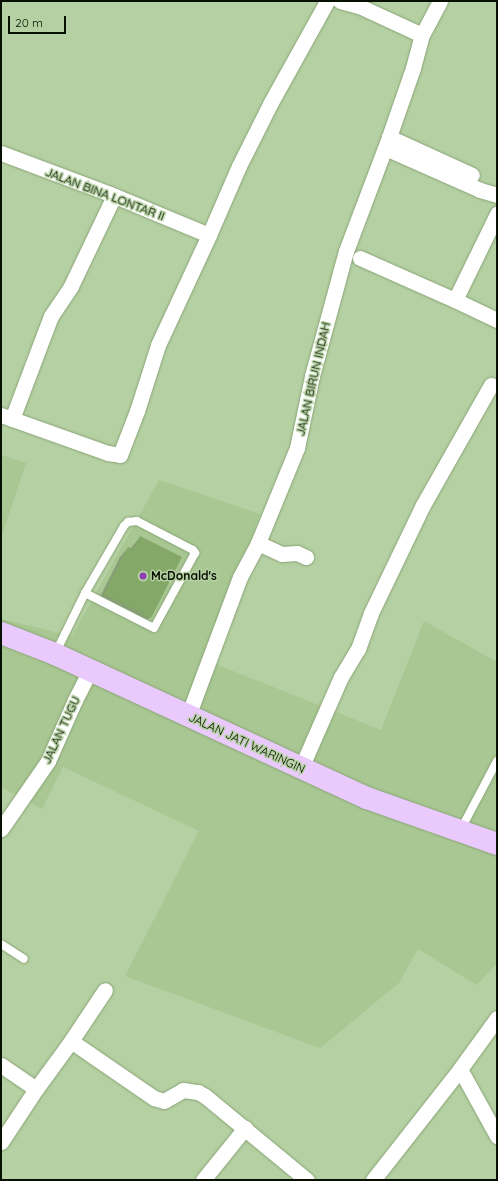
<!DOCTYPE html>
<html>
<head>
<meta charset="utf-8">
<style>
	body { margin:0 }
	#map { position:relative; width:498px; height:1181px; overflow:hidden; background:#b5d0a2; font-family:Quicksand,sans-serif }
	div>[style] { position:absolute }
	.built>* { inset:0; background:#a8c792 }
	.shadow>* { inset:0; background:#0003 }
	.building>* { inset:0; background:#83a868 }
	.roads { filter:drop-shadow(0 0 1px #8aa478) drop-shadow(0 0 1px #8aa478) }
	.service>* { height:8px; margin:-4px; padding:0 4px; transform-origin:4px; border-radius:4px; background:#fff }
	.minor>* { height:15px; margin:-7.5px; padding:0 7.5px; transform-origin:7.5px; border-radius:7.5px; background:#fff }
	.primary>* { height:22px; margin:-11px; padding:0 11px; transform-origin:11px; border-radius:11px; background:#eacafd }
	.dots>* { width:11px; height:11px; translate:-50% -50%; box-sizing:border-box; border:2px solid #b5d0a2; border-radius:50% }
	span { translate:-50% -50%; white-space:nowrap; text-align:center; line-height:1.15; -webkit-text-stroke:3px #b5d0a2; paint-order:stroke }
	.street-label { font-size:12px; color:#071002 }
	.poi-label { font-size:12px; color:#071002; font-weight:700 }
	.left { translate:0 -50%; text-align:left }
	.frame { position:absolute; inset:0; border:2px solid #071002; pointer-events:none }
	.scale { position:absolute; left:8px; top:16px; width:58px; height:18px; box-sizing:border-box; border:2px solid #071002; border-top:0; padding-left:5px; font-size:12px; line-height:14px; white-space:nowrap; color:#071002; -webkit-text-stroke:3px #b5d0a2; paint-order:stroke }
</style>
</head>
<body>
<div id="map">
	<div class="built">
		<i style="clip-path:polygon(1px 455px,26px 463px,1px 538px)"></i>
		<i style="clip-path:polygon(159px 480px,260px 514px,208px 661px,381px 730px,424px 621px,497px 662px,497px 963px,477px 985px,418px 949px,399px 983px,320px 1048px,125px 976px,199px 831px,63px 767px,42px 809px,1px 787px,1px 619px,72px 636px)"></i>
	</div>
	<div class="shadow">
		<i style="clip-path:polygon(140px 537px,150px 617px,142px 626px,97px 603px,120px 557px,128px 548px,130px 549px)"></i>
	</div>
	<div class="building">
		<i style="clip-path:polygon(140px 536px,182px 557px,151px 618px,104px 594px,128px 547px,133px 549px)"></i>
	</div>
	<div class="roads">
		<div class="service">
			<i style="left:55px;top:654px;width:68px;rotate:-63.8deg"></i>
			<i style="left:85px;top:593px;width:78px;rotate:-59.8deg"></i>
			<i style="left:124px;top:526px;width:6px;rotate:-45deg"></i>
			<i style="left:128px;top:522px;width:9px;rotate:-6deg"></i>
			<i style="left:137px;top:521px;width:63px;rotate:27.4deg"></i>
			<i style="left:193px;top:550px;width:4px;rotate:56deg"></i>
			<i style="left:195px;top:553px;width:85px;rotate:118.7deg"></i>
			<i style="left:154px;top:628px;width:77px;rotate:-153.1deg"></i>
			<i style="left:461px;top:829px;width:77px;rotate:-62.1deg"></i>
			<i style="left:1px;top:944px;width:27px;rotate:33deg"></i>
		</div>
		<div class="minor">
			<i style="left:340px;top:1px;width:20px;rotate:15deg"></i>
			<i style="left:359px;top:6px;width:69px;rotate:24.7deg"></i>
			<i style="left:389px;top:137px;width:91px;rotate:24.6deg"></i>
			<i style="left:394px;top:152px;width:94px;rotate:23.8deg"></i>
			<i style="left:480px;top:190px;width:18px;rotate:16deg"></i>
			<i style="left:1px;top:153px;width:116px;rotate:20.6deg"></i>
			<i style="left:110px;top:194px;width:107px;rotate:22.5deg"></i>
			<i style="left:360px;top:258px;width:104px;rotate:23.9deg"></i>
			<i style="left:455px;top:300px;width:47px;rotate:25.5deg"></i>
			<i style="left:455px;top:300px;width:96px;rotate:-64deg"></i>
			<i style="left:1px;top:415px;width:114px;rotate:19.6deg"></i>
			<i style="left:108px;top:453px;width:12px;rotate:9deg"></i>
			<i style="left:120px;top:455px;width:47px;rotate:-68.9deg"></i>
			<i style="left:137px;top:411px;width:69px;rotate:-72.3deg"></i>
			<i style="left:158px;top:345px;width:121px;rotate:-65.1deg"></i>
			<i style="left:209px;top:235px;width:75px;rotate:-66.5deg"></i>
			<i style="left:239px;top:166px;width:69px;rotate:-63.4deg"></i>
			<i style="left:270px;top:104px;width:118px;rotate:-61deg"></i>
			<i style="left:12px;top:419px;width:110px;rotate:-69.3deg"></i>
			<i style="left:51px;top:316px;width:36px;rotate:-56deg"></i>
			<i style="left:71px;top:286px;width:100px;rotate:-64.5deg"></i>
			<i style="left:258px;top:543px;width:26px;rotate:25deg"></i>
			<i style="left:282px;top:554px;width:15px;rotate:-4deg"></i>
			<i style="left:297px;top:553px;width:10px;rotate:24deg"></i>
			<i style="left:188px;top:716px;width:148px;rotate:-69.5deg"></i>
			<i style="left:240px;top:577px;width:38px;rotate:-62deg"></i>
			<i style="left:258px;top:543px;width:103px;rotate:-67.7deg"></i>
			<i style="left:297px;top:448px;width:74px;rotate:-78.2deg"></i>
			<i style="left:312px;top:376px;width:130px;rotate:-74.8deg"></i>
			<i style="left:346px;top:251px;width:122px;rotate:-69.3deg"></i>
			<i style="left:389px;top:137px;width:73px;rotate:-70.8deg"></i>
			<i style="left:413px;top:68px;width:34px;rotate:-75deg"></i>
			<i style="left:422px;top:35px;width:38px;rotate:-62deg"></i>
			<i style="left:301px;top:768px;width:99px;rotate:-66.3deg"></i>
			<i style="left:341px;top:677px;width:33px;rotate:-59deg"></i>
			<i style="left:358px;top:649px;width:38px;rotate:-70deg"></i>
			<i style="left:371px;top:613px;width:120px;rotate:-64.3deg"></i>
			<i style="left:423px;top:505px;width:138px;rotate:-60.5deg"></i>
			<i style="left:1px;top:829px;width:83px;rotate:-55.3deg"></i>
			<i style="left:48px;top:761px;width:67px;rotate:-66.1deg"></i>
			<i style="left:75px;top:700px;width:34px;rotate:-63deg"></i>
			<i style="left:71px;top:1041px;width:101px;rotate:34.5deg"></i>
			<i style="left:154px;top:1098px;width:10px;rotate:17deg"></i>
			<i style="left:164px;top:1101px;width:22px;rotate:-30deg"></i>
			<i style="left:183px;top:1090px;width:15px;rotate:8deg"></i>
			<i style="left:198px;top:1092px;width:8px;rotate:30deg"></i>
			<i style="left:205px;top:1096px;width:132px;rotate:39.5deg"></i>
			<i style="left:1px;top:1065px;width:42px;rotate:34.4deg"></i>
			<i style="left:460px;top:1069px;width:77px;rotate:61.1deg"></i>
			<i style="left:1px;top:1142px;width:64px;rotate:-56.6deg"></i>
			<i style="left:36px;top:1089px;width:59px;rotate:-53.9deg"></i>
			<i style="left:71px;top:1041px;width:61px;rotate:-56.3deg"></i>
			<i style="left:203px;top:1180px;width:67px;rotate:-51.1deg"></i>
			<i style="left:373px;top:1180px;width:141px;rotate:-51.9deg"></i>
			<i style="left:460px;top:1069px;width:63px;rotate:-54deg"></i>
		</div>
		<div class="primary">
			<i style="left:1px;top:633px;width:58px;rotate:21.3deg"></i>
			<i style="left:55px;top:654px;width:344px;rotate:24.8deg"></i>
			<i style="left:367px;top:798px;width:138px;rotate:19.5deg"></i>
		</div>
	</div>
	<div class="dots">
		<i style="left:143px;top:576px;background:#8c40b1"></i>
	</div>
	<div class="street-label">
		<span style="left:105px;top:194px;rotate:21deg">JALAN BINA LONTAR II</span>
		<span style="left:313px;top:379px;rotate:-77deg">JALAN BIRUN INDAH</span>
		<span style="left:61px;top:730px;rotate:-65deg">JALAN TUGU</span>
		<span style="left:247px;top:743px;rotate:25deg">JALAN JATI WARINGIN</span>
	</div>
	<div class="poi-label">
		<span class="left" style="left:151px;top:576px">McDonald's</span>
	</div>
	<div class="frame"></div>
	<div class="scale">20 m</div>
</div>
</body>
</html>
